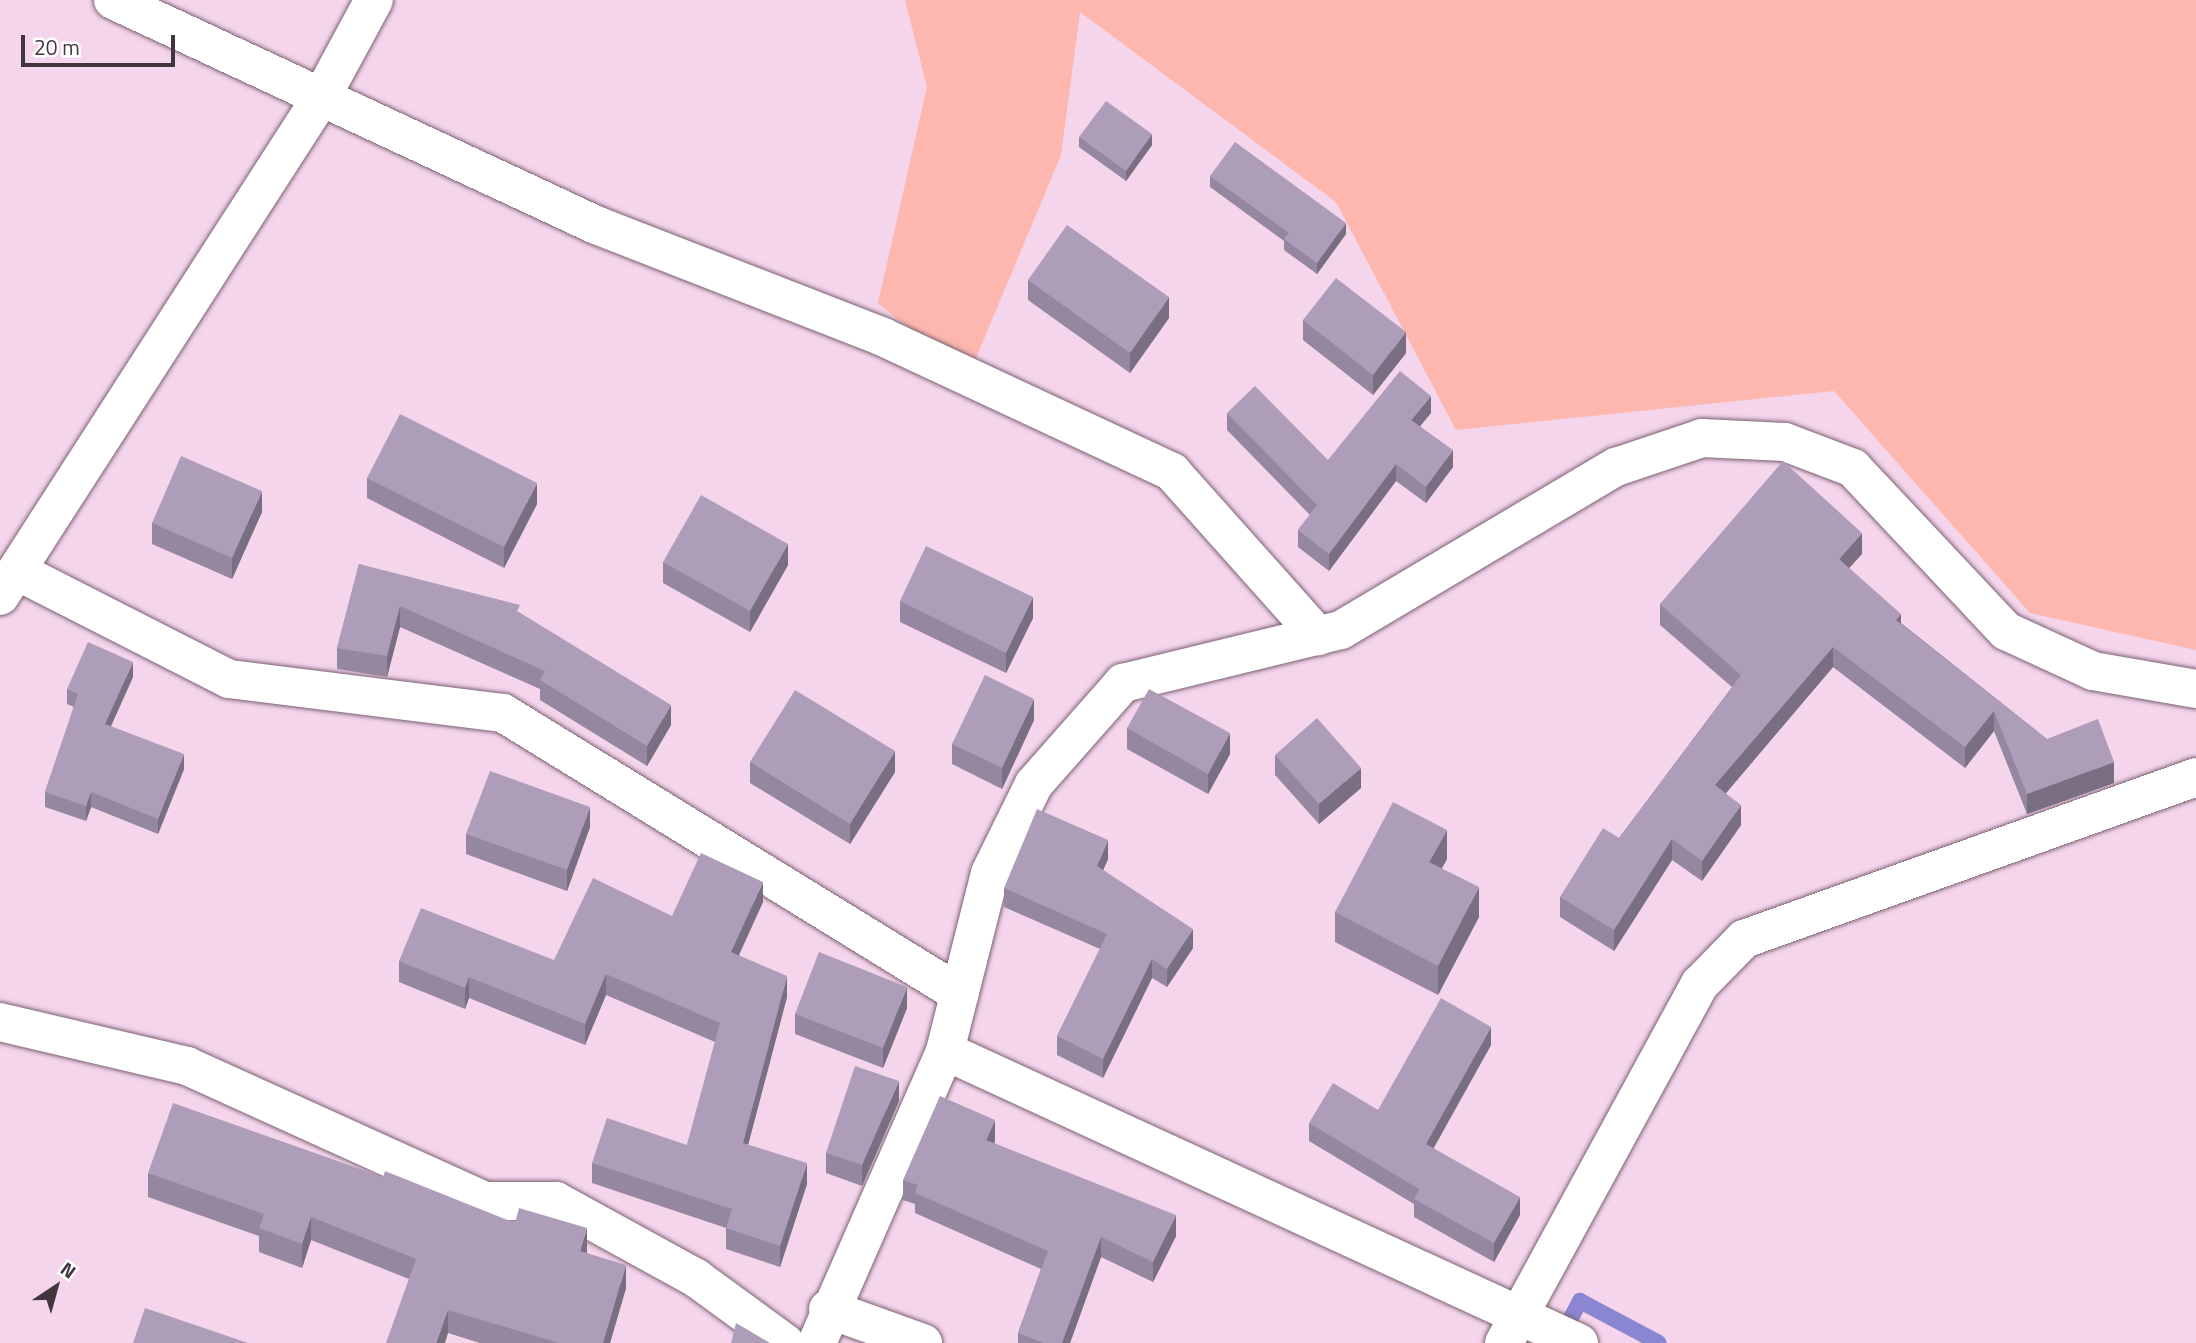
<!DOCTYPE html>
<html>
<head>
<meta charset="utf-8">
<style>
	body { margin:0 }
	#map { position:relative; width:2196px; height:1343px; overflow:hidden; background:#f4d5eb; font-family:"Titillium Web",sans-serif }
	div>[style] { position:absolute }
	.green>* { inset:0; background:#fdb7ae }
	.stream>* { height:16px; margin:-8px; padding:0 8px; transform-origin:8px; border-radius:8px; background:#8b86d2 }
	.roads { filter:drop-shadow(0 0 2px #7b6174) drop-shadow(0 0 2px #7b6174) }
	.minor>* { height:38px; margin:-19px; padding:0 19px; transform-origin:19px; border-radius:19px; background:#fff }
	.wall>* { inset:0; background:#95879f }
	.shaded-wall>* { inset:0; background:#796e82 }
	.building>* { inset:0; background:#ad9db9 }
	span { translate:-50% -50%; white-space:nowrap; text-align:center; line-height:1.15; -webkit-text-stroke:5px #fff; paint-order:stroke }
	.north { position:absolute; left:21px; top:1252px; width:70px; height:70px; -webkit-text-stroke:5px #fff; paint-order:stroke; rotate:36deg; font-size:19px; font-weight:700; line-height:28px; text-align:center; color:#42363e }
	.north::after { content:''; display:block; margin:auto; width:24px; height:32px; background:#42363e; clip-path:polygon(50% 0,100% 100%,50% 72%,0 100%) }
	.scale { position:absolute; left:21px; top:35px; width:154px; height:32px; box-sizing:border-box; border:4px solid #42363e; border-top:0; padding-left:9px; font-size:21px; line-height:24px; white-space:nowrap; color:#42363e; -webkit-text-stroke:5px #fff; paint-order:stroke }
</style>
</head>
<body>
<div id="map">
	<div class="green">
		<i style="clip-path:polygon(905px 0,2196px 0,2196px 650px,2030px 613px,1834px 391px,1456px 430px,1336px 202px,1080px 12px,1061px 155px,968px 377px,878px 303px,927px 87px)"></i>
	</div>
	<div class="stream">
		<i style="left:1561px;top:1337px;width:41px;rotate:-62.2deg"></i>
		<i style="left:1580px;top:1301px;width:89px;rotate:28deg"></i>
	</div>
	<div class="roads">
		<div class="minor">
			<i style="left:113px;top:0;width:533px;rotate:24.98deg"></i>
			<i style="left:596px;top:225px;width:308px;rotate:21.3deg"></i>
			<i style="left:883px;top:337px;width:319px;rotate:25deg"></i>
			<i style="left:1172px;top:472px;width:220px;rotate:48.3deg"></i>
			<i style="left:17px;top:571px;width:238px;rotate:27deg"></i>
			<i style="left:229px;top:679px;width:276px;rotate:7.1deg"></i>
			<i style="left:503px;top:713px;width:536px;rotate:31.59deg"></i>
			<i style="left:0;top:596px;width:595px;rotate:-57.22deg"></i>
			<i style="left:322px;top:96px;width:109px;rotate:-61.6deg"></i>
			<i style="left:0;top:1022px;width:192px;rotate:13.2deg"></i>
			<i style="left:187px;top:1066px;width:326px;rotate:24.4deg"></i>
			<i style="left:484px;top:1201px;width:72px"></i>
			<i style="left:556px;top:1201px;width:160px;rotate:28.8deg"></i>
			<i style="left:696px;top:1278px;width:110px;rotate:36.1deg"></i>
			<i style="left:945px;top:1051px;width:698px;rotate:24.73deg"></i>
			<i style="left:828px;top:1309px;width:101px;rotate:19.7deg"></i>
			<i style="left:817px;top:1343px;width:319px;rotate:-66.3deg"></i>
			<i style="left:945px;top:1051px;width:184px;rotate:-75.8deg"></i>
			<i style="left:990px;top:873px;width:99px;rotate:-63.7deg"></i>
			<i style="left:1034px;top:784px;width:135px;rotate:-48.6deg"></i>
			<i style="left:1123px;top:683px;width:224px;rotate:-13.7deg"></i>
			<i style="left:1341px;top:630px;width:320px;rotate:-30.7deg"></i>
			<i style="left:1616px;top:467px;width:91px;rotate:-18.6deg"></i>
			<i style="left:1702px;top:438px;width:83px;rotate:2.8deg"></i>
			<i style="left:1785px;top:442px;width:73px;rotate:20.9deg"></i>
			<i style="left:1853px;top:468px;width:224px;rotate:46.8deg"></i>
			<i style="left:2006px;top:631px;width:96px;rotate:24.7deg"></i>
			<i style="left:2093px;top:671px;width:105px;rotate:9.9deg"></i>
			<i style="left:1504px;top:1343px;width:409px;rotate:-61.4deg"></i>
			<i style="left:1700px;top:984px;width:63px;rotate:-45.6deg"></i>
			<i style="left:1744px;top:939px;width:480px;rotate:-19.7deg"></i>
		</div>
	</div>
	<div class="wall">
		<i style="clip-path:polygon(1079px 137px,1152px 145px,1126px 181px,1079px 147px)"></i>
		<i style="clip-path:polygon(1210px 176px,1346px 234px,1317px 274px,1284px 250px,1284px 241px,1210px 187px)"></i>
		<i style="clip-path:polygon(1028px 280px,1169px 318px,1130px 373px,1028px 300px)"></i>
		<i style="clip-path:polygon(1303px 320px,1406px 353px,1373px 395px,1303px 340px)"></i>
		<i style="clip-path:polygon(1227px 413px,1328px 460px,1431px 413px,1420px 426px,1453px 467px,1426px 503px,1396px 481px,1329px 571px,1298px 547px,1298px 530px,1310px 515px,1227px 430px)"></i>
		<i style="clip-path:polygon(367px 478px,537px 504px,504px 568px,367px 498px)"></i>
		<i style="clip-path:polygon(262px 512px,232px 579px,152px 544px,152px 523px)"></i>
		<i style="clip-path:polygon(1862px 554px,1849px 568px,1901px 623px,2047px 739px,2114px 783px,2027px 814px,1994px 731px,1965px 768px,1833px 667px,1726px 793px,1741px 825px,1702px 881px,1672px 860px,1614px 951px,1560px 917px,1560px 897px,1619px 838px,1732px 687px,1660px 625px,1660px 604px)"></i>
		<i style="clip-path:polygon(663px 562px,788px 565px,750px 632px,663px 583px)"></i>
		<i style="clip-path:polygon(359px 564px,520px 613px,671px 725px,647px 766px,540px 700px,540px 689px,400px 627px,387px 677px,337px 669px,337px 648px)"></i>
		<i style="clip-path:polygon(900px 601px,1033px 618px,1006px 673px,900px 622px)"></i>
		<i style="clip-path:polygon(133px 677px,111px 726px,184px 769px,158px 834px,91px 807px,86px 821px,45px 807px,45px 792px,74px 707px,67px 704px,67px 689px)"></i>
		<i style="clip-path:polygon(1034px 720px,1002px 789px,952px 764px,952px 744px)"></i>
		<i style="clip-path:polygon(1127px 728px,1230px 754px,1208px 794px,1127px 749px)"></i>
		<i style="clip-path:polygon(1275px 755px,1361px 788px,1319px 824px,1275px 775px)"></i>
		<i style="clip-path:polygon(750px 762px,895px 772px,850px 844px,750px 783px)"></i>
		<i style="clip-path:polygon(590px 827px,567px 891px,466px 854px,466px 834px)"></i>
		<i style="clip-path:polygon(1108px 859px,1103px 870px,1193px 948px,1167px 987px,1152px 978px,1103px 1078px,1057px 1055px,1057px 1036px,1100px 949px,1004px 907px,1004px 888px)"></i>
		<i style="clip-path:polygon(1447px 859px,1442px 868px,1479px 917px,1438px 995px,1335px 942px,1335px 912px)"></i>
		<i style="clip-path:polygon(763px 902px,739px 955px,787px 997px,748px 1145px,807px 1184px,780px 1267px,726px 1249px,726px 1228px,592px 1183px,592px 1163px,687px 1145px,715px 1042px,606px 995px,585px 1045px,469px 998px,465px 1009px,399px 982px,399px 961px,554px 960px,672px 916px)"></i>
		<i style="clip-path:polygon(907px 1008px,883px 1068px,795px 1034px,795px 1014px)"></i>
		<i style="clip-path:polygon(1491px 1045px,1433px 1148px,1520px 1215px,1494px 1262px,1414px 1217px,1414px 1204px,1309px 1141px,1309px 1123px,1378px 1110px)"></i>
		<i style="clip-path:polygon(899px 1101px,862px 1186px,826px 1173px,826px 1153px)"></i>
		<i style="clip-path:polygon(995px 1141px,994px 1143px,1176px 1236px,1153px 1282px,1101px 1257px,1070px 1343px,1018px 1343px,1018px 1333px,1041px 1269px,915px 1213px,915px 1204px,903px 1200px,903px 1180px)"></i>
		<i style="clip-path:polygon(148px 1173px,587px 1253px,626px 1288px,610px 1343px,480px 1343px,448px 1333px,409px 1279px,311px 1240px,302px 1268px,259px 1252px,259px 1236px,148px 1197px)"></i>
	</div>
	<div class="shaded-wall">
		<i style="clip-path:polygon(1152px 134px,1152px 145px,1126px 181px,1126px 171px)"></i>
		<i style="clip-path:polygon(1346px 223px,1346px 234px,1317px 274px,1317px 263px)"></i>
		<i style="clip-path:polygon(1169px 297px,1169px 318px,1130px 373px,1130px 353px)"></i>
		<i style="clip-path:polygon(1406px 332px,1406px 353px,1373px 395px,1373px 375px)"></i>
		<i style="clip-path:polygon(1431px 396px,1431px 413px,1411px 437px,1411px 420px)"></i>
		<i style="clip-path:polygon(1453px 450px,1453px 467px,1426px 503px,1426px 487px)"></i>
		<i style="clip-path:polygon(1396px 464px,1396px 481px,1329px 571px,1329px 554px)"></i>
		<i style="clip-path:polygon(537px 483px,537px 504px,504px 568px,504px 547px)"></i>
		<i style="clip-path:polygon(262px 491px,262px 512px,232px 579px,232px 558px)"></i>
		<i style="clip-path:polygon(1862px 533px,1862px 554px,1839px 579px,1839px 559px)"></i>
		<i style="clip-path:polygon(788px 544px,788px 565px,750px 632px,750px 611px)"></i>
		<i style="clip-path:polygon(1033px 597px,1033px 618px,1006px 673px,1006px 653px)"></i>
		<i style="clip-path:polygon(400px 606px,400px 627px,387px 677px,387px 656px)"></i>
		<i style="clip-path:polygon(1901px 614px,1901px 635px,1896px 620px)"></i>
		<i style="clip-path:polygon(1833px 647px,1833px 667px,1715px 806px,1715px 785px)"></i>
		<i style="clip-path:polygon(133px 662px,133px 677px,105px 739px,105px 724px)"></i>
		<i style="clip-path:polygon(1034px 699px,1034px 720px,1002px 789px,1002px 768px)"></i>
		<i style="clip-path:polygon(671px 705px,671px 725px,647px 766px,647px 746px)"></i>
		<i style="clip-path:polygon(1994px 711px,1994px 731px,1965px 768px,1965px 747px)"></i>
		<i style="clip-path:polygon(1230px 733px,1230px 754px,1208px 794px,1208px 774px)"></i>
		<i style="clip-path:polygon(895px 751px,895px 772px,850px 844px,850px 824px)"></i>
		<i style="clip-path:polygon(184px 754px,184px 769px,158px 834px,158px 819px)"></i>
		<i style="clip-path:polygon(2114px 762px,2114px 783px,2027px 814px,2027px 794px)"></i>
		<i style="clip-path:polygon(1361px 768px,1361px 788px,1319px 824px,1319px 804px)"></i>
		<i style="clip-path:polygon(91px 792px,91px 807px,86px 821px,86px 806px)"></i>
		<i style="clip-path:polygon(1741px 805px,1741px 825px,1702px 881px,1702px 861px)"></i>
		<i style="clip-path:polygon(590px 807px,590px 827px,567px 891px,567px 870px)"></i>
		<i style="clip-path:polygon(1447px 830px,1447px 859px,1429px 891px,1429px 862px)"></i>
		<i style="clip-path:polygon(1672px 839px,1672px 860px,1614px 951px,1614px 930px)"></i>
		<i style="clip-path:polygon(1108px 840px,1108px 859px,1097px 884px,1097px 866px)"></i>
		<i style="clip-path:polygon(763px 882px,763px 902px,731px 972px,731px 952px)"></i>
		<i style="clip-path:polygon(1479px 887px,1479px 917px,1438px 995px,1438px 966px)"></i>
		<i style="clip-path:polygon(1193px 929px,1193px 948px,1167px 987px,1167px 969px)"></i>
		<i style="clip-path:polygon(1152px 959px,1152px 978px,1103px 1078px,1103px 1059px)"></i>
		<i style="clip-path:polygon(606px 974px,606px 995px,585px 1045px,585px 1024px)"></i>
		<i style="clip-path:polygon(787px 976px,787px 997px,743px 1164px,743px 1143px)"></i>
		<i style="clip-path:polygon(469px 977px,469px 998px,465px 1009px,465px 988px)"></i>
		<i style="clip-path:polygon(907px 987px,907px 1008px,883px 1068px,883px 1048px)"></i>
		<i style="clip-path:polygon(1491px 1027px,1491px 1045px,1426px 1162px,1426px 1144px)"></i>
		<i style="clip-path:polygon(899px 1081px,899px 1101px,862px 1186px,862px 1165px)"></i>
		<i style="clip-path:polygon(995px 1120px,995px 1141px,986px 1161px,986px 1140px)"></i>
		<i style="clip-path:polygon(807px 1163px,807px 1184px,780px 1267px,780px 1246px)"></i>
		<i style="clip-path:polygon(1520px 1197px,1520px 1215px,1494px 1262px,1494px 1243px)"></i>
		<i style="clip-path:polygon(1176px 1215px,1176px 1236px,1153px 1282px,1153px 1262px)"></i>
		<i style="clip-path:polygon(311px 1217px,311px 1240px,302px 1268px,302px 1244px)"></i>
		<i style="clip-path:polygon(587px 1228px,587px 1252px,580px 1275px,580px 1251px)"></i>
		<i style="clip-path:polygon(1101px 1237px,1101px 1257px,1070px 1343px,1062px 1343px)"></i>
		<i style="clip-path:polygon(626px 1265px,626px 1288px,610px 1343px,603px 1343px)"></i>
		<i style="clip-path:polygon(448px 1310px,448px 1333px,445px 1343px,436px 1343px)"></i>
	</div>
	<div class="building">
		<i style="clip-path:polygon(1106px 101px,1152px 134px,1126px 171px,1079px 137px)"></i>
		<i style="clip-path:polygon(1235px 142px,1346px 223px,1317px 263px,1284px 239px,1289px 233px,1210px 176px)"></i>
		<i style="clip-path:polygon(1067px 225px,1169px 297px,1130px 353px,1028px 280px)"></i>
		<i style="clip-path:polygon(1336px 278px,1406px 332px,1373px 375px,1303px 320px)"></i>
		<i style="clip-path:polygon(1400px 371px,1431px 396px,1411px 420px,1453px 450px,1426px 487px,1396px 464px,1329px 554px,1298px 530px,1317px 505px,1227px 413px,1255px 386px,1328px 460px)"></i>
		<i style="clip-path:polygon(400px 414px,537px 483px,504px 547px,367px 478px)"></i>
		<i style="clip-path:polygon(181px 456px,262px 491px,232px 558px,152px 523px)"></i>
		<i style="clip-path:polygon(1783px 461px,1862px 533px,1839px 559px,1901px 614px,1896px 620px,2047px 739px,2098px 719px,2114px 762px,2027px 794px,1994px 711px,1965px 747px,1833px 647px,1715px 785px,1741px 805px,1702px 861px,1672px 839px,1614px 930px,1560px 897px,1603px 828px,1619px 838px,1741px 675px,1660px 604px)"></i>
		<i style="clip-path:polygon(701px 495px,788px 544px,750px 611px,663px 562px)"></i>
		<i style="clip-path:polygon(926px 546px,1033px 597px,1006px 653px,900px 601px)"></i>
		<i style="clip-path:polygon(359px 564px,520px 605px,517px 611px,671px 705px,647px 746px,540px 680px,545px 671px,400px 606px,387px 656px,337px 648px)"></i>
		<i style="clip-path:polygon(88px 642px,133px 662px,105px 724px,184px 754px,158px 819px,91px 792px,86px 806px,45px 792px,78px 694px,67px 689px)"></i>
		<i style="clip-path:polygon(985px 675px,1034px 699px,1002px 768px,952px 744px)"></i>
		<i style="clip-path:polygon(1149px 689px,1230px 733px,1208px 774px,1127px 728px)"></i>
		<i style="clip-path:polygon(795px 690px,895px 751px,850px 824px,750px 762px)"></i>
		<i style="clip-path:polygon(1317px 718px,1361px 768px,1319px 804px,1275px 755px)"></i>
		<i style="clip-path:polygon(490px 771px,590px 807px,567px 870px,466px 834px)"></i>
		<i style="clip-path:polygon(1393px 802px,1447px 830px,1429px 862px,1479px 887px,1438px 966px,1335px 912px)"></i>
		<i style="clip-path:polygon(1037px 809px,1108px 840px,1097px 866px,1193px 929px,1167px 969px,1152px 959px,1103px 1059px,1057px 1036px,1107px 934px,1004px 888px)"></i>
		<i style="clip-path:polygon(701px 853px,763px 882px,731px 952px,787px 976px,743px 1143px,807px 1163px,780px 1246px,726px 1228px,732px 1209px,592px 1163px,607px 1118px,687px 1145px,720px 1023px,606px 974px,585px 1024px,469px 977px,465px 988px,399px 961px,421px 908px,554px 960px,593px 878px,672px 916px)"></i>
		<i style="clip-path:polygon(819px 952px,907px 987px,883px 1048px,795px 1014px)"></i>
		<i style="clip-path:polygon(1441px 998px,1491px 1027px,1426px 1144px,1520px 1197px,1494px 1243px,1414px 1199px,1419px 1189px,1309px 1123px,1333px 1083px,1378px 1110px)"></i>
		<i style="clip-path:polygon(855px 1066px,899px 1081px,862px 1165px,826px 1153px)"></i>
		<i style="clip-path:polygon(940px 1096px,995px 1120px,986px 1140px,1176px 1215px,1153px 1262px,1101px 1237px,1062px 1343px,1044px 1343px,1018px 1333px,1048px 1251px,915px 1193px,918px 1185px,903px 1180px)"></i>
		<i style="clip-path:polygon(173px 1103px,383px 1177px,385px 1171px,515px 1223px,519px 1208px,587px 1228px,580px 1251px,626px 1265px,603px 1343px,559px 1343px,448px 1310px,436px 1343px,386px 1343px,416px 1259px,311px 1217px,302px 1244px,259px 1228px,264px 1214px,148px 1173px)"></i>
		<i style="clip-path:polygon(145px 1308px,248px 1343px,133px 1343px)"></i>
		<i style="clip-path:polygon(736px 1323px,770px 1343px,731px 1343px)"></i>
	</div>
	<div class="north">N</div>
	<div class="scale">20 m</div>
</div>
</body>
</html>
